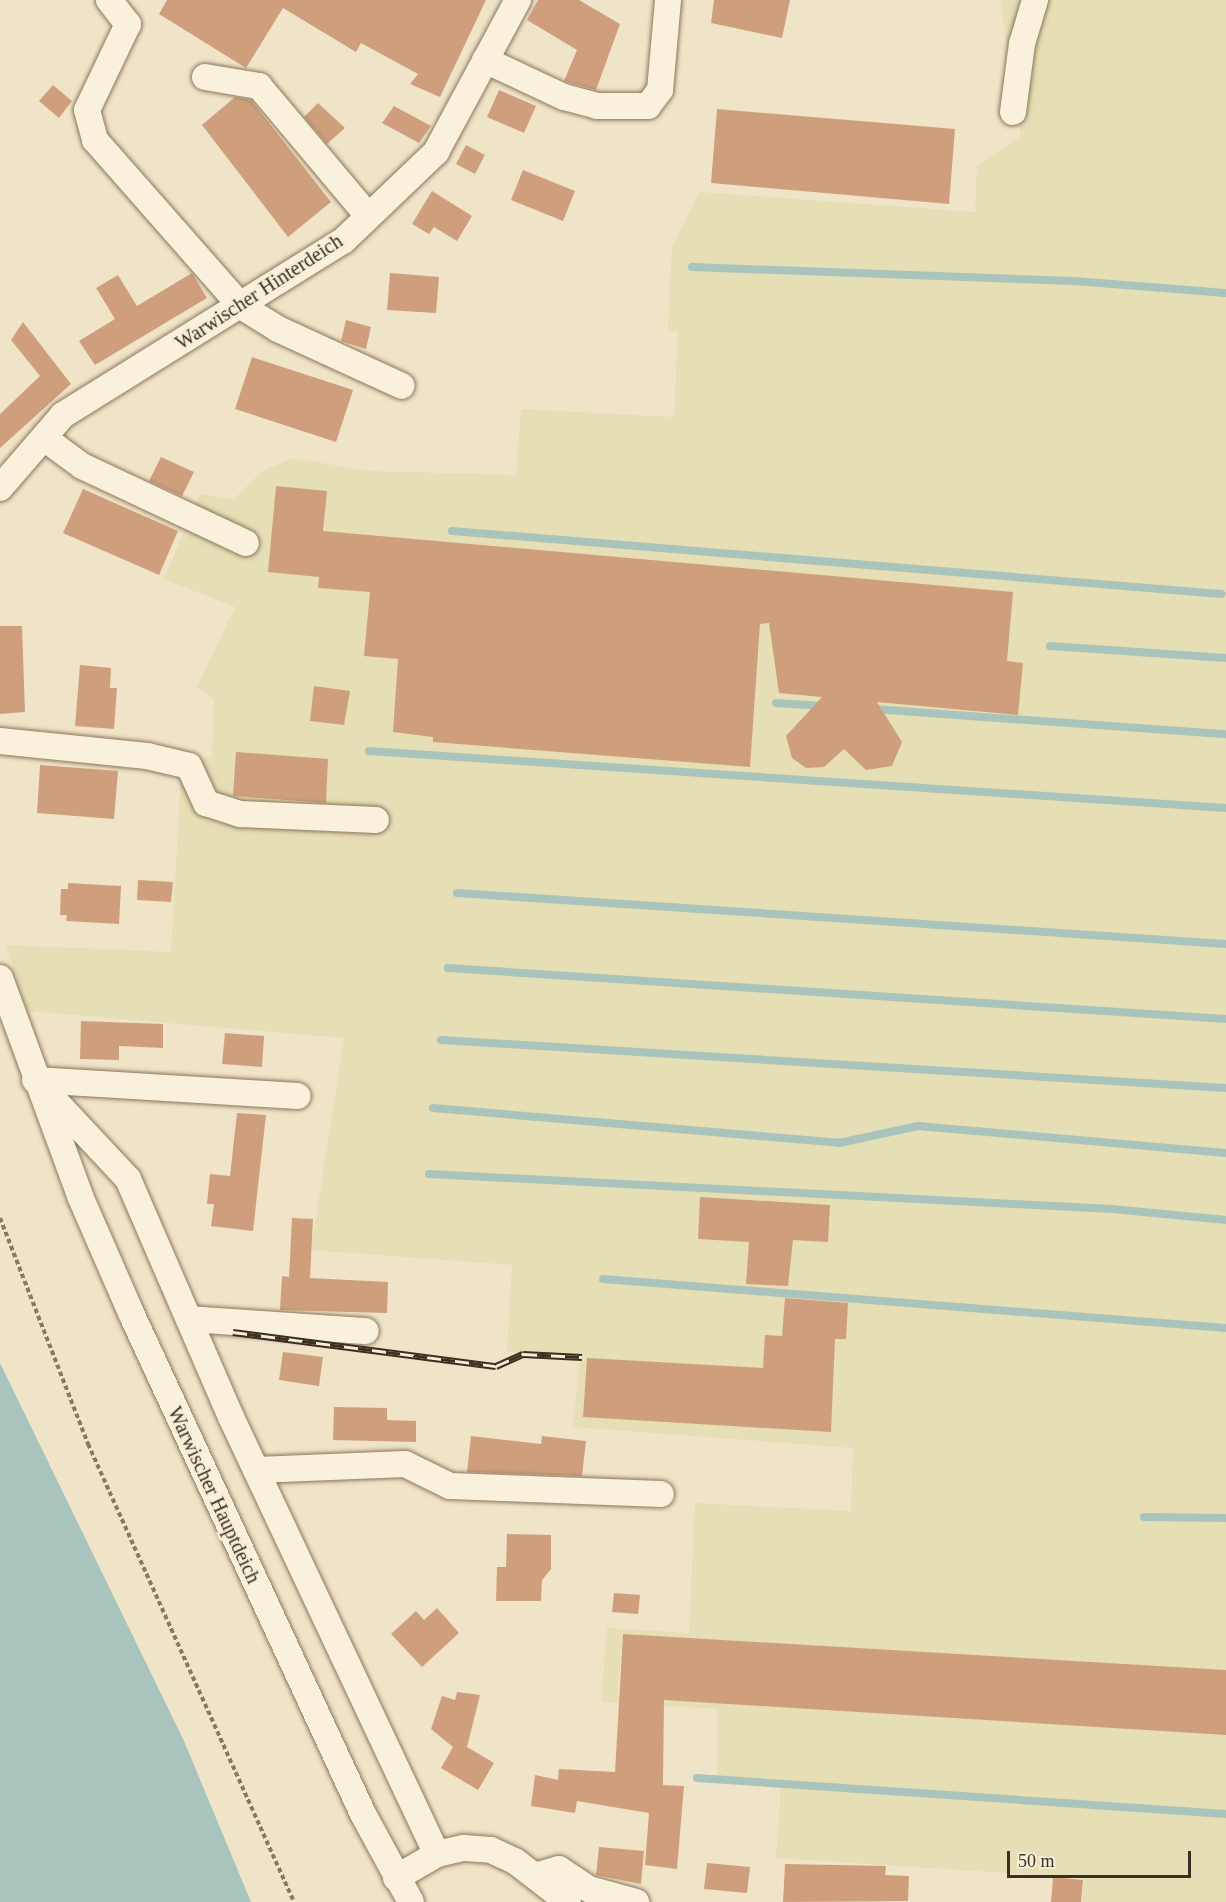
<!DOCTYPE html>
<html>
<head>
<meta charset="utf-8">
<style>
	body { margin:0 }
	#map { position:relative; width:1226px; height:1902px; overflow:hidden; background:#f0e4c8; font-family:Georgia,serif }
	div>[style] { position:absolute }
	.farmland>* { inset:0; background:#e6deb5 }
	.water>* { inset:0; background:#a9c4bc }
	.stream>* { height:8px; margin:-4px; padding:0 4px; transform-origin:4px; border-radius:4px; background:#a9c4bc }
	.building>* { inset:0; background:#cf9f7d }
	.path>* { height:4px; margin-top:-2px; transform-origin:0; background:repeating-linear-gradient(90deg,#8d765c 0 4.5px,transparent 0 7.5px) }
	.roads { filter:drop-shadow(0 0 2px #8d765c) drop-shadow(0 0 2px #8d765c) }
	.minor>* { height:26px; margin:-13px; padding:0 13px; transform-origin:13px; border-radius:13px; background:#faf1dc }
	.rail>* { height:7px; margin-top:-3.5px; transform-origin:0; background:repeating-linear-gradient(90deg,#f7eed8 0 14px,#3d2e20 0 28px); box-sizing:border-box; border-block:2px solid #3d2e20 }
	span { translate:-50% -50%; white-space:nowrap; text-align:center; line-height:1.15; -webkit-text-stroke:5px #f7eed8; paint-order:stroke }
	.street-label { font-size:20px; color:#3d2e20 }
	.scale { position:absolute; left:1007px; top:1851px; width:184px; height:27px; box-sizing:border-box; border:3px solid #3d2e20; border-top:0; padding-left:8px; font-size:18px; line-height:21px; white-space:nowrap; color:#3d2e20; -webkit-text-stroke:4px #f7eed8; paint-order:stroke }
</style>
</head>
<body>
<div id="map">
	<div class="farmland">
		<i style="clip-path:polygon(1000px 0,1226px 0,1226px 1670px,623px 1634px,617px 1696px,1226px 1735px,1226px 1902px,1082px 1902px,1084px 1878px,776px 1858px,781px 1785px,717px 1777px,718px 1709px,601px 1702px,607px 1628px,689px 1633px,695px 1503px,851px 1511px,853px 1448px,573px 1427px,580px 1357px,507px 1351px,512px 1265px,311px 1250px,344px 1038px,27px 1011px,6px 945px,171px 952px,182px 756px,212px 758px,214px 699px,197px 687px,235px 607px,164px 579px,200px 494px,234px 499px,261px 472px,292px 458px,369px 471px,516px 475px,521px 409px,674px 417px,678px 332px,668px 329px,672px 246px,699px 192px,975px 212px,977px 166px,1021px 137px)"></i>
	</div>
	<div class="water">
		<i style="clip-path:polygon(0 1363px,184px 1741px,251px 1902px,0 1902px)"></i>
	</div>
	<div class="stream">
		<i style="left:692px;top:267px;width:382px;rotate:2.1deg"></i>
		<i style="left:1074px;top:281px;width:152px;rotate:4.5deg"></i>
		<i style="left:452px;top:531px;width:772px;rotate:4.68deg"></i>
		<i style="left:1050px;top:646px;width:176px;rotate:3.9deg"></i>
		<i style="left:776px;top:703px;width:46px;rotate:3.7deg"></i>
		<i style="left:873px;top:709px;width:354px;rotate:4.1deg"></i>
		<i style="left:369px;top:751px;width:859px;rotate:3.81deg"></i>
		<i style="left:457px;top:893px;width:771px;rotate:3.79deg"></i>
		<i style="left:448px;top:968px;width:780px;rotate:3.75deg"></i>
		<i style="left:441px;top:1040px;width:786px;rotate:3.5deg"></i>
		<i style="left:433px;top:1108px;width:408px;rotate:4.9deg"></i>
		<i style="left:839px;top:1143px;width:81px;rotate:-12.1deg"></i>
		<i style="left:918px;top:1126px;width:309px;rotate:5deg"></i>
		<i style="left:429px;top:1174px;width:684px;rotate:2.93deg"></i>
		<i style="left:1112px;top:1209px;width:115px;rotate:5.5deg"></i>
		<i style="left:603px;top:1279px;width:625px;rotate:4.5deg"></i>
		<i style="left:1144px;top:1517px;width:82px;rotate:0.7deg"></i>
		<i style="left:697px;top:1778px;width:530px;rotate:3.89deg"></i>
	</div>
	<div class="building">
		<i style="clip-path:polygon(167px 0,486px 0,440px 97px,410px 84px,418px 74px,361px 43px,356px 52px,283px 8px,246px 68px,159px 14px)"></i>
		<i style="clip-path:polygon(538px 0,579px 0,620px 24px,596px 90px,564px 81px,577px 50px,527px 20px)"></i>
		<i style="clip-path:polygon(714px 0,790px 0,782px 38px,711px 23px)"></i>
		<i style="clip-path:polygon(53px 85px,72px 101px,59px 118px,39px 101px)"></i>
		<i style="clip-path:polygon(499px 90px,536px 106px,524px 133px,487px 117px)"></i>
		<i style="clip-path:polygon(235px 97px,251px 100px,331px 202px,288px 237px,202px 125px)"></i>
		<i style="clip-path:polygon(318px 103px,345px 128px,327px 144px,304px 117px)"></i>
		<i style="clip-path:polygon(394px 106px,431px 126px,419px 143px,382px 123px)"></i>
		<i style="clip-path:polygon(717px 109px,955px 129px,949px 204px,711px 183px)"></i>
		<i style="clip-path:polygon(466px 145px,485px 155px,475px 174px,456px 164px)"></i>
		<i style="clip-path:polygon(523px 170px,575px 191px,563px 221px,511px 200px)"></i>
		<i style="clip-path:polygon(432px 191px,472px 216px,457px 241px,434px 227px,429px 234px,412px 224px)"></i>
		<i style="clip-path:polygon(192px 273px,207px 298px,95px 365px,79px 341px,115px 319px,96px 288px,118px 275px,137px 306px)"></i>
		<i style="clip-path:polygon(390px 273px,439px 277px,436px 313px,387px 310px)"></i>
		<i style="clip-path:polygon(346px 320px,371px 327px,366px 349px,341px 341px)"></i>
		<i style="clip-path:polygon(23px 322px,71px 384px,0 448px,0 414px,40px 376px,11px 340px)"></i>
		<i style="clip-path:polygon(252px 357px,353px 390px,336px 442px,235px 409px)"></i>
		<i style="clip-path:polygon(161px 457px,194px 472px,182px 496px,149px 481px)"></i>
		<i style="clip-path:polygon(276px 486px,327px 491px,323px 531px,1013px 592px,1007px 661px,1023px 663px,1018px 715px,877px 702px,902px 742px,892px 766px,866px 770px,844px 749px,824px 767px,806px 768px,792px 758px,786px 736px,822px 697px,779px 693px,769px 623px,760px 624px,750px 767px,433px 742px,433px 737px,393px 732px,398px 659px,364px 656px,370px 592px,318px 588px,319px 577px,268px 572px)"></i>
		<i style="clip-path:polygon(83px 489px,178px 531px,159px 575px,63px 533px)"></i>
		<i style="clip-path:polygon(0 626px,22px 626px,25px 712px,0 714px)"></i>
		<i style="clip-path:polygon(80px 665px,111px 668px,110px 688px,117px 688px,114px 729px,75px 726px)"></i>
		<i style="clip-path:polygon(314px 686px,350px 691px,344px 725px,310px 721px)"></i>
		<i style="clip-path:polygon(236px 752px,328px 759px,326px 803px,233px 796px)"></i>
		<i style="clip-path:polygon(40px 765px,118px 771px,114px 819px,37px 813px)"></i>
		<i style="clip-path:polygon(138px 880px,173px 882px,171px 902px,137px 900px)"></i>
		<i style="clip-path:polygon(68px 883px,121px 886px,119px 924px,66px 921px,67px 915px,60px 915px,61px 889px,68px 889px)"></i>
		<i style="clip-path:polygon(81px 1021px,163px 1024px,163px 1048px,119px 1046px,119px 1060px,80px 1059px)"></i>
		<i style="clip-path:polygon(225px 1033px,264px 1036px,262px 1067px,222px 1064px)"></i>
		<i style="clip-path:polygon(237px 1113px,266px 1115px,253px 1231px,211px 1226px,214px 1204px,207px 1204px,210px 1174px,230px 1176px)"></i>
		<i style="clip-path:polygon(700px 1197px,830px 1205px,828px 1242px,793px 1240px,788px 1286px,746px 1284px,749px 1242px,698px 1239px)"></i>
		<i style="clip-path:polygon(292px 1218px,313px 1219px,310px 1278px,388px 1282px,387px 1313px,280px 1310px,282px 1276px,289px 1277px)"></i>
		<i style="clip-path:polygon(785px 1298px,848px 1303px,846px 1339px,835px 1339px,831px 1432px,583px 1417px,587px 1358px,763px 1368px,765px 1335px,782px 1336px)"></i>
		<i style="clip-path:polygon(283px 1352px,323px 1357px,319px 1386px,279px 1380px)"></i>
		<i style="clip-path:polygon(334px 1407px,387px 1408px,387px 1420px,416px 1421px,416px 1442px,333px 1440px)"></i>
		<i style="clip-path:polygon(471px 1436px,541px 1444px,542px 1436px,586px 1441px,582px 1476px,467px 1472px)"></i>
		<i style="clip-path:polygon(507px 1534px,551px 1535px,551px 1569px,542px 1580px,541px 1601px,496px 1601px,497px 1567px,506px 1567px)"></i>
		<i style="clip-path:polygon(614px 1593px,640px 1595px,638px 1614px,612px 1612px)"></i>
		<i style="clip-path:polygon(437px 1608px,459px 1633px,422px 1667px,391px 1634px,416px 1611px,424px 1620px)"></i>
		<i style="clip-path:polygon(623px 1634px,1226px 1670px,1226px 1735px,664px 1700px,663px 1785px,684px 1786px,677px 1869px,645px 1865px,649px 1813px,577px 1801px,575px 1813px,531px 1806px,535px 1775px,558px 1780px,559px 1769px,615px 1772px)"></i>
		<i style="clip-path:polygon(457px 1692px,480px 1695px,467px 1747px,494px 1763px,478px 1790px,441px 1768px,453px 1747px,431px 1729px,442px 1696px,455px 1700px)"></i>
		<i style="clip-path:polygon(599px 1847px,644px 1851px,641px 1884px,596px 1875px)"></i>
		<i style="clip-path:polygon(707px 1863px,750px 1867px,747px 1893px,704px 1889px)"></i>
		<i style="clip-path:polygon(785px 1864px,886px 1866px,885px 1875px,909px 1876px,908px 1901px,783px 1902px)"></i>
		<i style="clip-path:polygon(1053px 1877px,1083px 1880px,1081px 1902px,1051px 1902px)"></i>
	</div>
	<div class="path">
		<i style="left:0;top:1218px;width:243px;rotate:68.7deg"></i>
		<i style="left:88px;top:1444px;width:502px;rotate:65.78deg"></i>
	</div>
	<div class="roads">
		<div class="minor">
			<i style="left:109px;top:0;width:31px;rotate:52deg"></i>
			<i style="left:128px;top:24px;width:95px;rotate:115.5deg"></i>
			<i style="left:87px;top:110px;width:31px;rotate:75deg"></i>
			<i style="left:95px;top:140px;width:221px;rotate:48.7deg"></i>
			<i style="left:241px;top:306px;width:44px;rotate:31.9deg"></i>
			<i style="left:278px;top:329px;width:136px;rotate:24.7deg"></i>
			<i style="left:485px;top:60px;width:87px;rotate:25.1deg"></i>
			<i style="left:564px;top:97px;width:34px;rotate:15deg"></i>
			<i style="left:597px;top:106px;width:51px"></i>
			<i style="left:648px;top:106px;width:20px;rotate:-53deg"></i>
			<i style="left:660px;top:90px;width:90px;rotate:-84.9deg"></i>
			<i style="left:205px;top:77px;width:55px;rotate:9.5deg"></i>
			<i style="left:259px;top:86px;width:170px;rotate:50deg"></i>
			<i style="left:1013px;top:112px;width:69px;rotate:-82.5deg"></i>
			<i style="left:1022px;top:44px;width:46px;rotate:-73.5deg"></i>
			<i style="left:44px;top:438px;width:47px;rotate:36.4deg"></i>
			<i style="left:82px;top:466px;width:181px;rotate:25.2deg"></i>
			<i style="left:0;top:488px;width:96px;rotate:-49.2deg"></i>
			<i style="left:63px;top:415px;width:330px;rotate:-31.9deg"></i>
			<i style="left:343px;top:241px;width:129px;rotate:-43.7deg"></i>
			<i style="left:436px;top:152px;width:173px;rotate:-61.7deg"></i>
			<i style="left:0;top:741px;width:148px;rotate:5.8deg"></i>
			<i style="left:147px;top:756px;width:43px;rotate:13.4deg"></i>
			<i style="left:189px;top:766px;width:41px;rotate:65.3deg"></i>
			<i style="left:206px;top:803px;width:36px;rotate:18deg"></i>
			<i style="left:240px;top:814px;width:136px;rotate:2.5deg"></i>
			<i style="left:0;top:978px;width:232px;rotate:69.8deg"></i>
			<i style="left:80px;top:1196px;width:128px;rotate:66.4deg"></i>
			<i style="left:131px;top:1313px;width:552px;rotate:65.15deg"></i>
			<i style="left:363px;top:1814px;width:100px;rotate:61.4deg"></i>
			<i style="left:35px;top:1080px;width:263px;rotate:3.5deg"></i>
			<i style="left:44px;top:1089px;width:123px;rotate:47deg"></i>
			<i style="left:128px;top:1179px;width:259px;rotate:66.6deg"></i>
			<i style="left:231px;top:1417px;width:483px;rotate:64.8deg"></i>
			<i style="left:189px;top:1319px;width:177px;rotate:3.9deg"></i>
			<i style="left:256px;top:1470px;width:149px;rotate:-2.3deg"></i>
			<i style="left:405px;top:1464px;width:50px;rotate:26.1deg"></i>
			<i style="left:450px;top:1486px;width:211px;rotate:2.2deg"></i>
			<i style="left:535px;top:1876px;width:25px;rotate:-16deg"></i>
			<i style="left:559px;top:1869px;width:36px;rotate:34deg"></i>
			<i style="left:589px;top:1889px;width:49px;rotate:15.5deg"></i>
			<i style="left:396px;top:1878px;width:48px;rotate:-30.3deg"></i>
			<i style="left:437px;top:1854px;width:28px;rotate:-13deg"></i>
			<i style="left:464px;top:1848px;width:27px;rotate:4deg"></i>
			<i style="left:491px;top:1850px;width:26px;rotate:25deg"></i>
			<i style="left:515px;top:1861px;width:67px;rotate:37.7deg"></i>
		</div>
	</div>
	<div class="rail">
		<i style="left:233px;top:1332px;width:265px;rotate:7.4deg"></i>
		<i style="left:496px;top:1366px;width:30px;rotate:-24deg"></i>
		<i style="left:523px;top:1354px;width:59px;rotate:2.9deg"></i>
	</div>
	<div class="street-label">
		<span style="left:259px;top:292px;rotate:-33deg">Warwischer Hinterdeich</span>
		<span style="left:214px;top:1495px;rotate:65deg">Warwischer Hauptdeich</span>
	</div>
	<div class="scale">50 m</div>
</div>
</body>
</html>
